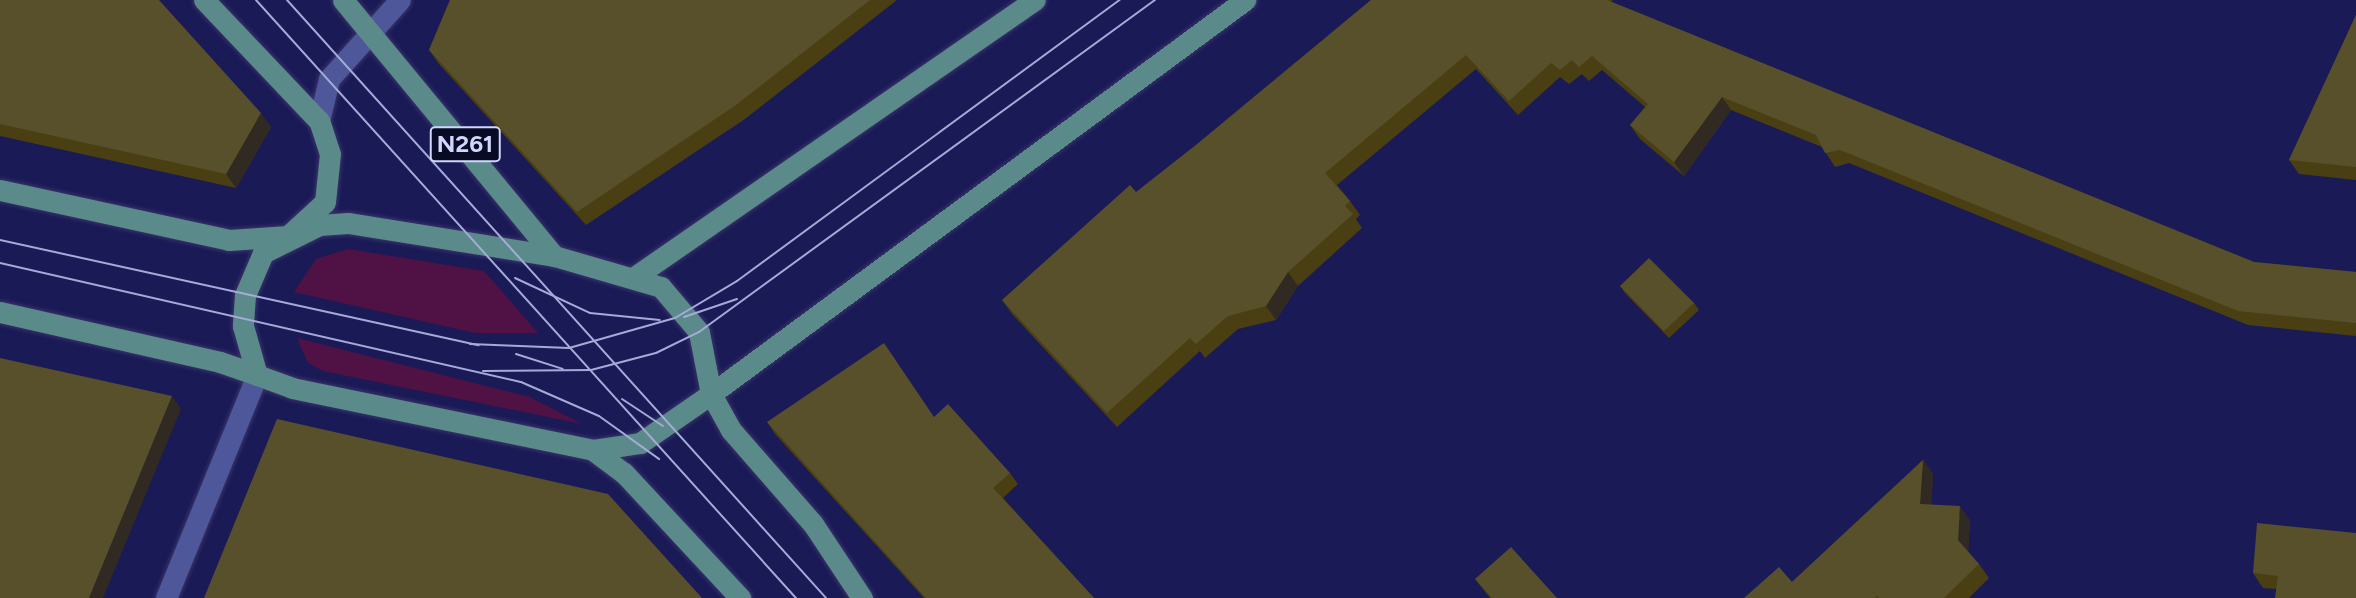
<!DOCTYPE html>
<html>
<head>
<meta charset="utf-8">
<style>
	body { margin:0 }
	#map { position:relative; width:2356px; height:598px; overflow:hidden; background:#1a1a57; font-family:Figtree,sans-serif }
	div>[style] { position:absolute }
	.green>* { inset:0; background:#501244 }
	.roads { filter:drop-shadow(0 0 2px #393469) drop-shadow(0 0 2px #393469) }
	.minor>* { height:21px; margin:-10.5px; padding:0 10.5px; transform-origin:10.5px; border-radius:10.5px; background:#4e5799 }
	.major>* { height:21px; margin:-10.5px; padding:0 10.5px; transform-origin:10.5px; border-radius:10.5px; background:#5b8a8a }
	.tram>* { height:2px; margin:-1px; padding:0 1px; transform-origin:1px; border-radius:1px; background:#a5abd7 }
	.wall>* { inset:0; background:#493f12 }
	.shaded-wall>* { inset:0; background:#302a23 }
	.building>* { inset:0; background:#57502b }
	span { translate:-50% -50%; white-space:nowrap; text-align:center; line-height:1.15; -webkit-text-stroke:5px #090a24; paint-order:stroke }
	.shield-label span { padding:2px 5px; background:#090a24; border:2px solid; border-radius:5px; -webkit-text-stroke-width:0 }
	.shield-label { font-size:24px; color:#cfd7fd; font-weight:700 }
</style>
</head>
<body>
<div id="map">
	<div class="green">
		<i style="clip-path:polygon(348px 249px,484px 271px,538px 333px,475px 333px,294px 292px,316px 259px)"></i>
		<i style="clip-path:polygon(297px 338px,530px 397px,582px 424px,323px 371px,308px 363px)"></i>
	</div>
	<div class="roads">
		<div class="minor">
			<i style="left:319px;top:121px;width:43px;rotate:-76.6deg"></i>
			<i style="left:329px;top:79px;width:106px;rotate:-48.1deg"></i>
			<i style="left:166px;top:598px;width:241px;rotate:-67.8deg"></i>
		</div>
		<div class="major">
			<i style="left:343px;top:0;width:332px;rotate:50.5deg"></i>
			<i style="left:0;top:190px;width:234px;rotate:12.3deg"></i>
			<i style="left:229px;top:240px;width:59px;rotate:-3.9deg"></i>
			<i style="left:288px;top:236px;width:50px;rotate:-42.6deg"></i>
			<i style="left:325px;top:202px;width:48px;rotate:-84.1deg"></i>
			<i style="left:330px;top:154px;width:35px;rotate:-108deg"></i>
			<i style="left:319px;top:121px;width:167px;rotate:-133.5deg"></i>
			<i style="left:636px;top:276px;width:485px;rotate:-34.7deg"></i>
			<i style="left:0;top:312px;width:226px;rotate:12.8deg"></i>
			<i style="left:220px;top:362px;width:39px;rotate:19deg"></i>
			<i style="left:257px;top:375px;width:37px;rotate:20deg"></i>
			<i style="left:292px;top:388px;width:307px;rotate:11.6deg"></i>
			<i style="left:593px;top:450px;width:48px;rotate:-8.5deg"></i>
			<i style="left:640px;top:443px;width:86px;rotate:-34.6deg"></i>
			<i style="left:711px;top:394px;width:63px;rotate:-101deg"></i>
			<i style="left:699px;top:332px;width:59px;rotate:-130.2deg"></i>
			<i style="left:661px;top:287px;width:111px;rotate:-163.8deg"></i>
			<i style="left:554px;top:256px;width:209px;rotate:-170.9deg"></i>
			<i style="left:348px;top:223px;width:29px;rotate:176deg"></i>
			<i style="left:319px;top:225px;width:63px;rotate:153.4deg"></i>
			<i style="left:263px;top:253px;width:46px;rotate:113.2deg"></i>
			<i style="left:245px;top:295px;width:31px;rotate:94deg"></i>
			<i style="left:243px;top:326px;width:51px;rotate:74.1deg"></i>
			<i style="left:593px;top:450px;width:39px;rotate:37deg"></i>
			<i style="left:624px;top:473px;width:171px;rotate:47.1deg"></i>
			<i style="left:862px;top:598px;width:89px;rotate:-123.5deg"></i>
			<i style="left:813px;top:524px;width:125px;rotate:-131.1deg"></i>
			<i style="left:731px;top:430px;width:41px;rotate:-119.1deg"></i>
			<i style="left:711px;top:394px;width:664px;rotate:-36.42deg"></i>
		</div>
	</div>
	<div class="tram">
		<i style="left:256px;top:0;width:806px;rotate:47.92deg"></i>
		<i style="left:287px;top:0;width:805px;rotate:47.97deg"></i>
		<i style="left:0;top:240px;width:490px;rotate:12.4deg"></i>
		<i style="left:0;top:263px;width:534px;rotate:12.87deg"></i>
		<i style="left:521px;top:382px;width:85px;rotate:23.6deg"></i>
		<i style="left:599px;top:416px;width:74px;rotate:35.6deg"></i>
		<i style="left:515px;top:278px;width:83px;rotate:25deg"></i>
		<i style="left:590px;top:313px;width:70px;rotate:5.7deg"></i>
		<i style="left:684px;top:317px;width:56px;rotate:-18.8deg"></i>
		<i style="left:470px;top:344px;width:99px;rotate:2.3deg"></i>
		<i style="left:569px;top:348px;width:110px;rotate:-15.8deg"></i>
		<i style="left:675px;top:318px;width:72px;rotate:-30.8deg"></i>
		<i style="left:737px;top:281px;width:475px;rotate:-36.3deg"></i>
		<i style="left:516px;top:354px;width:49px;rotate:17.7deg"></i>
		<i style="left:483px;top:371px;width:108px;rotate:-0.5deg"></i>
		<i style="left:591px;top:370px;width:67px;rotate:-14.7deg"></i>
		<i style="left:656px;top:353px;width:48px;rotate:-26deg"></i>
		<i style="left:699px;top:332px;width:564px;rotate:-36.06deg"></i>
		<i style="left:622px;top:399px;width:49px;rotate:33.4deg"></i>
	</div>
	<div class="wall">
		<i style="clip-path:polygon(0 0,271px 127px,236px 188px,0 136px)"></i>
		<i style="clip-path:polygon(450px 0,897px 0,745px 119px,586px 225px,439px 64px,429px 50px)"></i>
		<i style="clip-path:polygon(1371px 0,1613px 0,1611px 2px,2254px 262px,2356px 272px,2356px 336px,2248px 325px,1849px 163px,1835px 167px,1822px 147px,1731px 110px,1684px 176px,1640px 139px,1630px 125px,1645px 107px,1602px 70px,1589px 81px,1582px 74px,1569px 84px,1560px 77px,1518px 115px,1476px 69px,1337px 185px,1350px 201px,1360px 215px,1356px 219px,1362px 228px,1298px 286px,1276px 320px,1238px 329px,1205px 358px,1200px 351px,1117px 427px,1012px 314px,1002px 300px,1196px 145px)"></i>
		<i style="clip-path:polygon(2356px 15px,2356px 180px,2299px 174px,2289px 160px)"></i>
		<i style="clip-path:polygon(1620px 286px,1694px 303px,1699px 310px,1669px 338px,1625px 293px)"></i>
		<i style="clip-path:polygon(934px 417px,1010px 473px,1018px 484px,1003px 498px,1094px 598px,924px 598px,775px 434px,767px 422px)"></i>
		<i style="clip-path:polygon(1923px 460px,1933px 474px,1931px 504px,1970px 520px,1968px 552px,1979px 564px,1989px 578px,1969px 598px,1744px 598px,1792px 582px)"></i>
		<i style="clip-path:polygon(2356px 533px,2276px 589px,2263px 588px,2253px 573px)"></i>
		<i style="clip-path:polygon(1475px 579px,1557px 598px,1490px 598px)"></i>
	</div>
	<div class="shaded-wall">
		<i style="clip-path:polygon(1722px 97px,1731px 110px,1684px 176px,1674px 162px)"></i>
		<i style="clip-path:polygon(261px 113px,271px 127px,236px 188px,226px 174px)"></i>
		<i style="clip-path:polygon(1288px 272px,1298px 286px,1276px 320px,1266px 306px)"></i>
		<i style="clip-path:polygon(172px 396px,181px 409px,103px 598px,89px 598px)"></i>
		<i style="clip-path:polygon(1923px 460px,1933px 474px,1931px 518px,1920px 504px)"></i>
		<i style="clip-path:polygon(1960px 506px,1970px 520px,1968px 555px,1958px 540px)"></i>
	</div>
	<div class="building">
		<i style="clip-path:polygon(0 0,159px 0,261px 113px,226px 174px,0 124px)"></i>
		<i style="clip-path:polygon(450px 0,870px 0,736px 105px,577px 212px,429px 50px)"></i>
		<i style="clip-path:polygon(1371px 0,1607px 0,2254px 262px,2356px 272px,2356px 323px,2238px 311px,1840px 150px,1825px 153px,1816px 135px,1722px 97px,1674px 162px,1630px 125px,1648px 104px,1592px 56px,1579px 67px,1572px 60px,1560px 70px,1551px 63px,1509px 101px,1466px 55px,1325px 173px,1350px 201px,1345px 206px,1353px 214px,1288px 272px,1266px 306px,1228px 316px,1196px 344px,1190px 338px,1107px 413px,1002px 300px,1130px 185px,1136px 192px,1196px 145px)"></i>
		<i style="clip-path:polygon(2356px 15px,2356px 167px,2289px 160px)"></i>
		<i style="clip-path:polygon(1649px 258px,1694px 303px,1664px 331px,1620px 286px)"></i>
		<i style="clip-path:polygon(884px 343px,934px 417px,948px 404px,1010px 473px,993px 488px,1094px 598px,926px 598px,767px 422px)"></i>
		<i style="clip-path:polygon(0 358px,172px 396px,89px 598px,0 598px)"></i>
		<i style="clip-path:polygon(277px 419px,608px 494px,702px 598px,204px 598px)"></i>
		<i style="clip-path:polygon(1923px 460px,1920px 504px,1960px 506px,1958px 540px,1979px 564px,1944px 598px,1879px 598px,1877px 596px,1875px 598px,1744px 598px,1779px 567px,1792px 582px)"></i>
		<i style="clip-path:polygon(2257px 523px,2356px 533px,2356px 598px,2275px 598px,2278px 576px,2253px 573px)"></i>
		<i style="clip-path:polygon(1511px 547px,1557px 598px,1492px 598px,1475px 579px)"></i>
	</div>
	<div class="shield-label">
		<span style="left:465px;top:144px">N261</span>
	</div>
</div>
</body>
</html>
